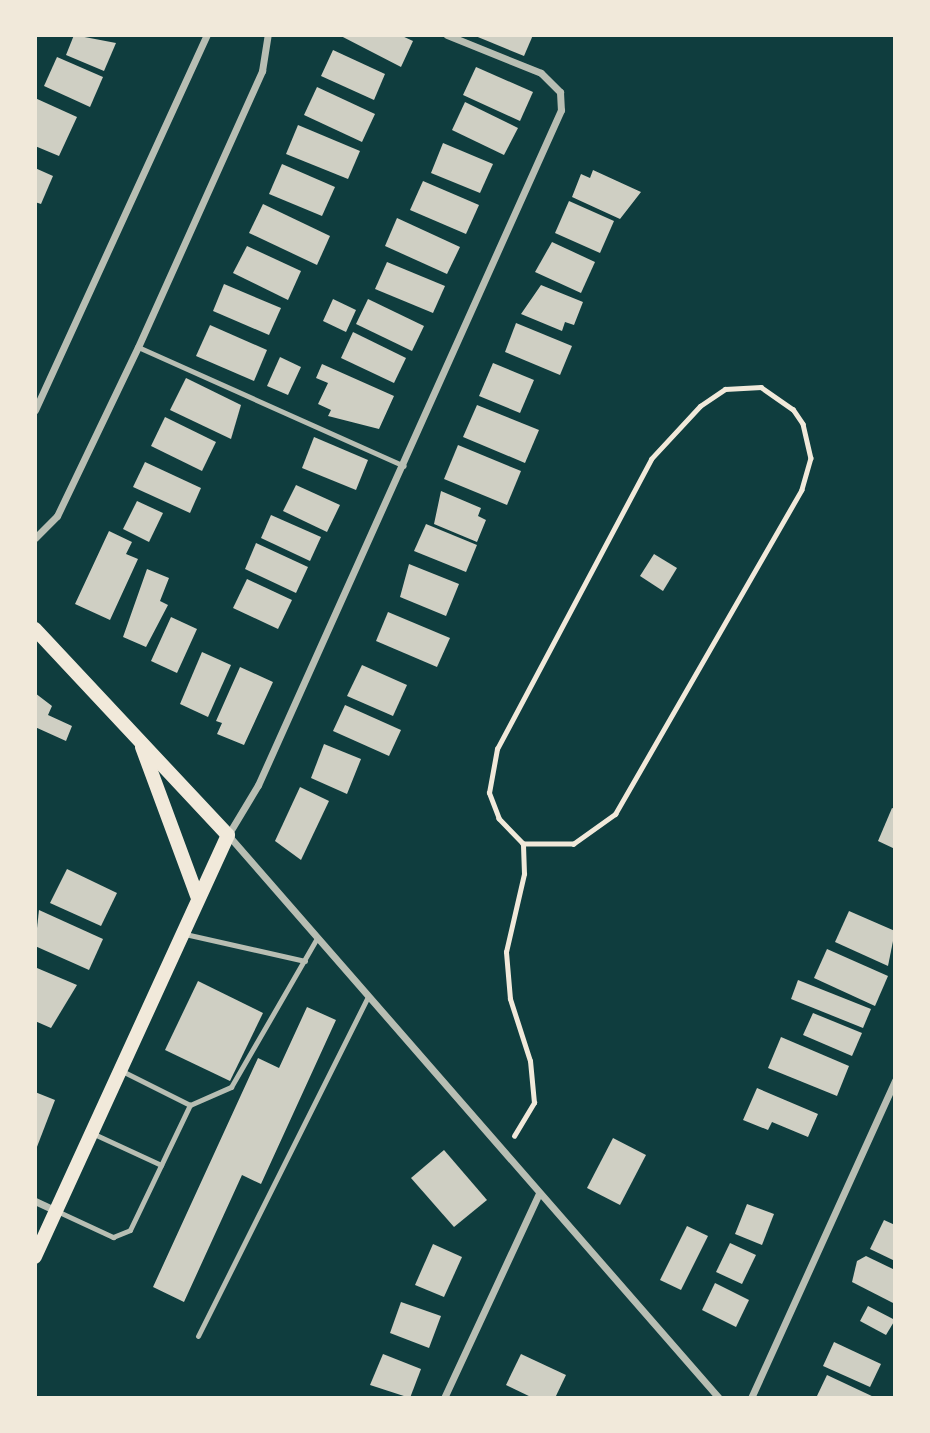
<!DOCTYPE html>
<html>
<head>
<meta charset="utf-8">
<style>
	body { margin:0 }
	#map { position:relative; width:930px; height:1433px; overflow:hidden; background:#0f3d3e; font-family:Arial,sans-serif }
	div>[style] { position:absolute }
	.building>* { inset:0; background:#cfcfc3 }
	.path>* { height:4.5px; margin:-2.25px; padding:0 2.25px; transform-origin:2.25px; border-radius:2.25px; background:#f1e9da }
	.service>* { height:5px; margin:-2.5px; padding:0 2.5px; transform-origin:2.5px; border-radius:2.5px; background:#b8beb3 }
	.minor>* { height:7px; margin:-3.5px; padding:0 3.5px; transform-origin:3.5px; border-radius:3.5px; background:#b8beb3 }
	.secondary>* { height:14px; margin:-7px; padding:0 7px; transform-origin:7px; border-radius:7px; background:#f1e9da }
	span { translate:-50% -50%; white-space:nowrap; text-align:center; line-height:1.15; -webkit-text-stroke:6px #f1e9da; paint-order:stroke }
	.frame { position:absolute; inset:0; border:37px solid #f1e9da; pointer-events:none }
</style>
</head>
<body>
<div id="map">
	<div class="building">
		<i style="clip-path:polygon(74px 35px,116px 43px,104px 71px,66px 55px)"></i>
		<i style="clip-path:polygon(339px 35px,400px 35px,413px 41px,401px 67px)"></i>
		<i style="clip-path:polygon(473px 35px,533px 35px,524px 56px)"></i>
		<i style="clip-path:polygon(333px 50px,385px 74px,374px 100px,321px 76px)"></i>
		<i style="clip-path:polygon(57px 57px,103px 77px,90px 107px,44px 86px)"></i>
		<i style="clip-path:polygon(476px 67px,533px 92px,520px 121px,463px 95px)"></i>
		<i style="clip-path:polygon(317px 87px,375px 114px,362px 142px,304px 115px)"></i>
		<i style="clip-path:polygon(35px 98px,77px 117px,59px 156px,35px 146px)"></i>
		<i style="clip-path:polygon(465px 102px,518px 128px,504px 155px,452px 130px)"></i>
		<i style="clip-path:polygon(298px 125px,360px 151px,348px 179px,286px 154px)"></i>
		<i style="clip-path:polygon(443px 143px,493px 164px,480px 193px,431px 173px)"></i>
		<i style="clip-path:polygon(282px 164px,335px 187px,322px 216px,269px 194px)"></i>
		<i style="clip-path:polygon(35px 168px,53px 176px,41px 204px,35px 202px)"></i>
		<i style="clip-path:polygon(593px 170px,641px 192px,620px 219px,572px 197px,581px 174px,590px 178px)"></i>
		<i style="clip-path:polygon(423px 181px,479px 205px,466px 234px,410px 210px)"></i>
		<i style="clip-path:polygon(569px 201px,614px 221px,600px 253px,555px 233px)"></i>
		<i style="clip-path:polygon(263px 204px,330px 236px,317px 265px,249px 233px)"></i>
		<i style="clip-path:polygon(397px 218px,460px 247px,447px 274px,385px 246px)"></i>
		<i style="clip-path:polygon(552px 242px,595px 262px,581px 293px,535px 272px)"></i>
		<i style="clip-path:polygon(247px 246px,301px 271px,288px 300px,233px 273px)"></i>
		<i style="clip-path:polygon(387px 262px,445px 286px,433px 313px,375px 289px)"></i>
		<i style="clip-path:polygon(224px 284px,281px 308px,269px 335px,213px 311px)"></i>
		<i style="clip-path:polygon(541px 285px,583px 302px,574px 325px,565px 322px,562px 331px,521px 314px)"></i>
		<i style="clip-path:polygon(333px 299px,356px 310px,346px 332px,323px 321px)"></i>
		<i style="clip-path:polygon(368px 299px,424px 326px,412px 351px,356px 324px)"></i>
		<i style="clip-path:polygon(516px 323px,572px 346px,560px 375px,505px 352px)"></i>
		<i style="clip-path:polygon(210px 325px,267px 350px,254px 381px,196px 356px)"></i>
		<i style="clip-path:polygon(353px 332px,406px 358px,394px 383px,341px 358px)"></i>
		<i style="clip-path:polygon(280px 357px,301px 367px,288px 395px,267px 386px)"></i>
		<i style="clip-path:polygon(493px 363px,534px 380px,520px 413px,479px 396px)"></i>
		<i style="clip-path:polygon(322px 364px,394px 396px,379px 429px,328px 416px,331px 410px,318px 404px,328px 383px,316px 378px)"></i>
		<i style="clip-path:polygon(186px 378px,241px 405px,231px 439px,170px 410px)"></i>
		<i style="clip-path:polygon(477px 405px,539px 430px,525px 463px,463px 437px)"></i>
		<i style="clip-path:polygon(165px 417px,216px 442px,202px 471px,151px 446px)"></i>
		<i style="clip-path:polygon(314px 437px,368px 460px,356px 490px,302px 468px)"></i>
		<i style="clip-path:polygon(458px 445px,521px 471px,507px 505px,444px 479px)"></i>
		<i style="clip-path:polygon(145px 462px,201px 488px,190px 513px,133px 487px)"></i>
		<i style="clip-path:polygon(296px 485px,340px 505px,327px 532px,283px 511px)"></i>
		<i style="clip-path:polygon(441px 491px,481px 508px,478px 516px,486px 520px,477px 542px,434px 524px)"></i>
		<i style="clip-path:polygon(137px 501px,163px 513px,149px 542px,123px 529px)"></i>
		<i style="clip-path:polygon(271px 515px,321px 537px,310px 561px,261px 538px)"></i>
		<i style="clip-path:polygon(426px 524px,477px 545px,466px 572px,414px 551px)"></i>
		<i style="clip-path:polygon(109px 531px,132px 542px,126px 554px,138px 559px,110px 620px,75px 604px)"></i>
		<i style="clip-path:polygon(256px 543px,308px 567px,296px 593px,245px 569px)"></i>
		<i style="clip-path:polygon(654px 554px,677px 568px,663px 591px,640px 576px)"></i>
		<i style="clip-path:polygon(409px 564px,459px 584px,446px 616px,400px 597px)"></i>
		<i style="clip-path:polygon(147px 569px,169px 578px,160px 601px,168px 605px,146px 647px,123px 637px)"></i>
		<i style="clip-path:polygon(247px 579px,292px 600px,278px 629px,233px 608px)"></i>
		<i style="clip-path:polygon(388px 612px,450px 638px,437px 667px,376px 641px)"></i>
		<i style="clip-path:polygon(171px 617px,197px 629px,177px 673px,151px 661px)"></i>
		<i style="clip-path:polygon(202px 652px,231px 665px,208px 717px,180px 704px)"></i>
		<i style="clip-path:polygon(362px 665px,407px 685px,393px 716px,347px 696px)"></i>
		<i style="clip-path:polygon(240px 667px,273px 682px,244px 745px,217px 734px,222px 723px,216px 721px)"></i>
		<i style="clip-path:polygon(35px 693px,52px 706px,48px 715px,72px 726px,66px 741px,35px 727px)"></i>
		<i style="clip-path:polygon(345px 705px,401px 730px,389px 756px,333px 731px)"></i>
		<i style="clip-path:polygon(324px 744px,361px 759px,347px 794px,311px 778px)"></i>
		<i style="clip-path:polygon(300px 787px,329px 801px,301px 860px,275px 841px)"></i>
		<i style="clip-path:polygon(892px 808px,895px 809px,895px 849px,878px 841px)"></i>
		<i style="clip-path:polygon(67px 869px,117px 893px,101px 926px,50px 903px)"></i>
		<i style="clip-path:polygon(39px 910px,103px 939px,89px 970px,35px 946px)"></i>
		<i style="clip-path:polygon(849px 911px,895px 931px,888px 966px,835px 942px)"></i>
		<i style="clip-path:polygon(827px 949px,888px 976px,875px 1006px,814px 978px)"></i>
		<i style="clip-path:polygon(37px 968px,77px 985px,51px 1028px,35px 1021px)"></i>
		<i style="clip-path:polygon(798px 980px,871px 1009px,863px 1028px,791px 999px)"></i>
		<i style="clip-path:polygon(198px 981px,263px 1013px,230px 1081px,165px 1050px)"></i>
		<i style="clip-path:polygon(307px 1007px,336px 1020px,261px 1184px,242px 1175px,184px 1302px,153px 1287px,258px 1058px,279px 1068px)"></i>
		<i style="clip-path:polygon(813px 1013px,862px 1033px,852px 1056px,803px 1035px)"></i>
		<i style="clip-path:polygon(781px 1037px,849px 1066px,837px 1096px,768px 1068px)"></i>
		<i style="clip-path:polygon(757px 1088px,818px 1114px,808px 1137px,772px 1122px,768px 1130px,743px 1120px)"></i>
		<i style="clip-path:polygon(35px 1092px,55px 1100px,35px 1152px)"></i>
		<i style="clip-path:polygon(613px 1138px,646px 1155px,620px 1205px,587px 1188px)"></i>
		<i style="clip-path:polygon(444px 1150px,487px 1200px,454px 1227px,411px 1178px)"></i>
		<i style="clip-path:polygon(747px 1204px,774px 1214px,762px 1245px,735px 1234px)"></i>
		<i style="clip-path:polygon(884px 1220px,895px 1225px,895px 1261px,870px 1249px)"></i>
		<i style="clip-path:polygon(687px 1226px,708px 1236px,681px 1290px,660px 1280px)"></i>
		<i style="clip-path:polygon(730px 1243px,756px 1255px,742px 1284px,716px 1272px)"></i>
		<i style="clip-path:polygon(433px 1244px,462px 1257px,444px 1297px,415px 1285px)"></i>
		<i style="clip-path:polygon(866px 1256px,895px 1270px,895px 1304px,852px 1282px,857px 1261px)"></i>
		<i style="clip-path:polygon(715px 1283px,749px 1300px,736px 1327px,702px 1310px)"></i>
		<i style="clip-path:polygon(401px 1302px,441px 1316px,429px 1348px,390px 1333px)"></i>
		<i style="clip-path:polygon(868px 1306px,895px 1320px,886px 1335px,860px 1321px)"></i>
		<i style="clip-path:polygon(834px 1342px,881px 1364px,870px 1387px,823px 1366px)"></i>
		<i style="clip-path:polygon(383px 1354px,421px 1369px,410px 1398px,370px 1385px)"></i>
		<i style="clip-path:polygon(521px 1354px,566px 1375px,555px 1398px,533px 1398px,506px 1385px)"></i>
		<i style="clip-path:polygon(827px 1375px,876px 1398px,816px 1398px)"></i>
	</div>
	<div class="path">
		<i style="left:514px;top:1136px;width:39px;rotate:-59deg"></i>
		<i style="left:534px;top:1103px;width:42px;rotate:-95.4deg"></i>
		<i style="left:530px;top:1061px;width:65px;rotate:-107.9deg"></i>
		<i style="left:510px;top:999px;width:47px;rotate:-94.9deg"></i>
		<i style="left:506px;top:952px;width:80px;rotate:-77deg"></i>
		<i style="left:524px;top:874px;width:30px;rotate:-92deg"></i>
		<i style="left:523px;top:844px;width:35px;rotate:-134deg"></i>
		<i style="left:499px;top:819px;width:28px;rotate:-111deg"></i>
		<i style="left:489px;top:793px;width:45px;rotate:-79.7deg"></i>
		<i style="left:497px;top:749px;width:328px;rotate:-62deg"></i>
		<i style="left:651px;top:459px;width:72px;rotate:-47.2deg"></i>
		<i style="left:700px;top:406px;width:30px;rotate:-34deg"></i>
		<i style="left:725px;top:389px;width:36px;rotate:-3deg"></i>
		<i style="left:761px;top:387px;width:39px;rotate:35deg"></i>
		<i style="left:793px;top:409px;width:18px;rotate:56deg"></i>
		<i style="left:803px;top:424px;width:35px;rotate:77deg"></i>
		<i style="left:811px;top:458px;width:33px;rotate:106deg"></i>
		<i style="left:802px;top:490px;width:374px;rotate:119.9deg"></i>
		<i style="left:616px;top:814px;width:52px;rotate:144.5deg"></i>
		<i style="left:574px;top:844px;width:51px;rotate:180deg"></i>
	</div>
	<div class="service">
		<i style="left:138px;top:347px;width:291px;rotate:24.1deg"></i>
		<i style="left:185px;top:934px;width:123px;rotate:12.7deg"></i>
		<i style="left:122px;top:1071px;width:76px;rotate:26.6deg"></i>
		<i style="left:190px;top:1105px;width:45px;rotate:-23.7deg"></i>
		<i style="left:231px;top:1087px;width:172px;rotate:-60deg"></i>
		<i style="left:94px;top:1134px;width:74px;rotate:24.8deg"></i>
		<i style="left:59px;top:1212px;width:60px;rotate:24.8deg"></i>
		<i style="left:113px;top:1237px;width:18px;rotate:-22deg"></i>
		<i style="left:130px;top:1230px;width:139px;rotate:-64.4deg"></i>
		<i style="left:198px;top:1336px;width:379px;rotate:-63.4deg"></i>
	</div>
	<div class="minor">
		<i style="left:447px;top:35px;width:101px;rotate:22deg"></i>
		<i style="left:541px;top:73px;width:27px;rotate:45deg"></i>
		<i style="left:560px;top:92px;width:18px;rotate:87deg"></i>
		<i style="left:561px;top:110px;width:740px;rotate:114.17deg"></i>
		<i style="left:258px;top:785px;width:58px;rotate:121deg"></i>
		<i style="left:228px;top:835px;width:747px;rotate:48.91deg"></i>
		<i style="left:35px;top:410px;width:413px;rotate:-65.4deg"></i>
		<i style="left:35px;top:538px;width:31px;rotate:-45deg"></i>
		<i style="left:57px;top:516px;width:187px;rotate:-64.4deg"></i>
		<i style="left:138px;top:347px;width:303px;rotate:-65.8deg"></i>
		<i style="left:262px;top:71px;width:36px;rotate:-81deg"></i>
		<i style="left:35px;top:1201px;width:23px;rotate:25deg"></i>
		<i style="left:444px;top:1398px;width:226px;rotate:-65.1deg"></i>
		<i style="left:751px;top:1398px;width:349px;rotate:-65.6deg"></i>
	</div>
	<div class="secondary">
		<i style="left:35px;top:629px;width:282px;rotate:46.9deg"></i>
		<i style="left:228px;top:835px;width:464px;rotate:114.6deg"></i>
		<i style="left:142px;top:747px;width:159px;rotate:69.7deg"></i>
	</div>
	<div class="frame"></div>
</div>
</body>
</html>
